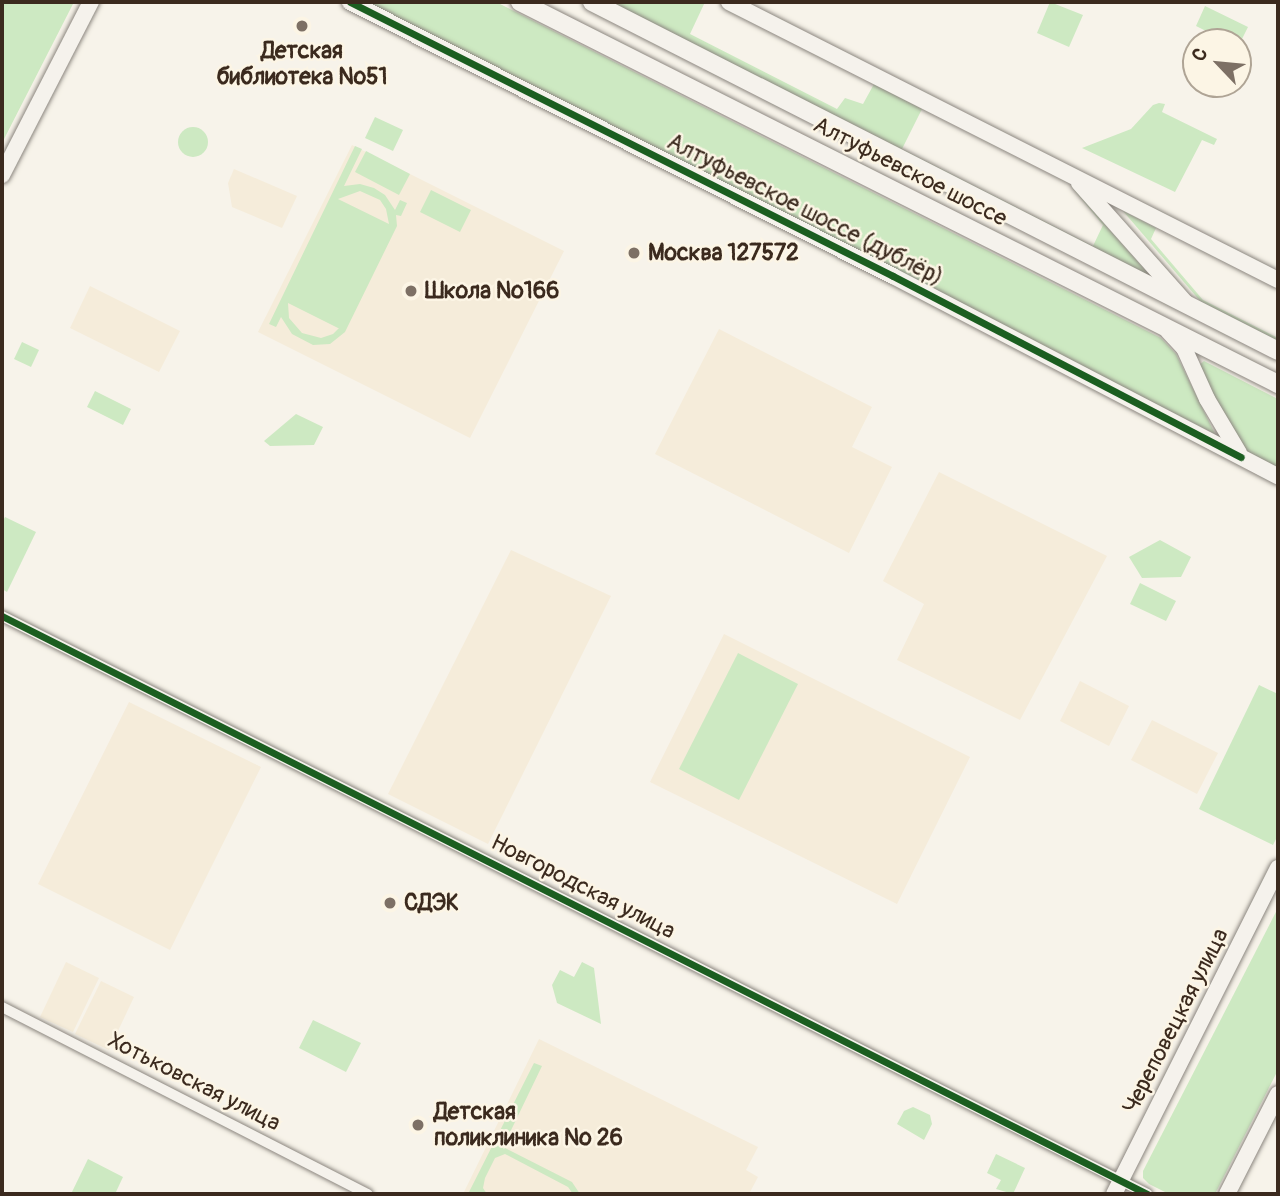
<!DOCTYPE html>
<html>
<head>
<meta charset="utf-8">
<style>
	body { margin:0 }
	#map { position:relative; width:1280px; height:1196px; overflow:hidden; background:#f7f3ea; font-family:Pangolin,sans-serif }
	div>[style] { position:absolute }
	.built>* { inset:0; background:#f5ecda }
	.green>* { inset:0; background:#cde9c2 }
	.round { border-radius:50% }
	.roads { filter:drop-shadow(0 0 2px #8b867f) drop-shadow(0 0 2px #8b867f) }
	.street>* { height:10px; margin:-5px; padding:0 5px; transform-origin:5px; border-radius:5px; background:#f5f2ec }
	.secondary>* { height:16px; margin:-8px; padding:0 8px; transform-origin:8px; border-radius:8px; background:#f5f2ec }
	.primary>* { height:18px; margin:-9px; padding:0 9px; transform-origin:9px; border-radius:9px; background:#f5f2ec }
	.cycleway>* { height:7px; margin:-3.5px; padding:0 3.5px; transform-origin:3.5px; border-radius:3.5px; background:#1b5e20 }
	.dots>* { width:19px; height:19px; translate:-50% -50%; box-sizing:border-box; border:4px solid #fcf5e5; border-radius:50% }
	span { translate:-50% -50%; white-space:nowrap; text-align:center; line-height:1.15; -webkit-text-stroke:5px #fcf5e5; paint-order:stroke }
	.poi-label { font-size:23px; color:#3b2a1e; font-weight:700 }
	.left { translate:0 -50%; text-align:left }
	.street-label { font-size:23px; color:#3b2a1e }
	.frame { position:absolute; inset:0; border:4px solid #3b2a1e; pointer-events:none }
	.north { position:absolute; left:1182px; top:28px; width:70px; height:70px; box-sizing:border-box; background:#fcf5e5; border:2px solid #afa495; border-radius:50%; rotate:296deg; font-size:19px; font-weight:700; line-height:28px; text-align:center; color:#3b2a1e }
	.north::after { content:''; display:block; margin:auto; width:24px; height:32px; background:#7d7065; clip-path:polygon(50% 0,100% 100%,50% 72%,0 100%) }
</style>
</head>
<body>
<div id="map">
	<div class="built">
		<i style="clip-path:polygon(352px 145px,564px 251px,470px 438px,258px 332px)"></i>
		<i style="clip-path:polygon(234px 169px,297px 196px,282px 228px,232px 207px,228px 183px)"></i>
		<i style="clip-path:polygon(90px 286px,180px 331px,159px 372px,70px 328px)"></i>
		<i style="clip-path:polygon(719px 329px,872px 407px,852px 447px,892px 467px,849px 553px,655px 454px)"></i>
		<i style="clip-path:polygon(939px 472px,1107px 556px,1020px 720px,897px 660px,924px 604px,883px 581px)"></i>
		<i style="clip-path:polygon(511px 550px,611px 596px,488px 844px,388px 794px)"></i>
		<i style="clip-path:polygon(724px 634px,970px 757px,897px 904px,650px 782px)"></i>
		<i style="clip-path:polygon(1080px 681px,1129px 706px,1109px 746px,1060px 721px)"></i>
		<i style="clip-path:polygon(129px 702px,261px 767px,170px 950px,38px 884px)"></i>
		<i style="clip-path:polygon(1152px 720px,1218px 753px,1197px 794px,1131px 760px)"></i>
		<i style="clip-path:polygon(66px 962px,99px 978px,73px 1032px,40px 1017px)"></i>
		<i style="clip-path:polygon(101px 981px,134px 997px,109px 1050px,75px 1034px)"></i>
		<i style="clip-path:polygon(539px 1039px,758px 1147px,746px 1170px,758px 1177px,749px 1194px,463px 1194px)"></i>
	</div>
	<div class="green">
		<i style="clip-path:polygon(2px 2px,74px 2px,2px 143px)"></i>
		<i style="clip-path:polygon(363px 2px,496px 2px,1161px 338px,1176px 354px,1215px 434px)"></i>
		<i style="clip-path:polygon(610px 2px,705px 2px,690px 34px,837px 109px,845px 98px,863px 104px,874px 84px,922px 109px,902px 149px,1093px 246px,1103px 225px,1069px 184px,1153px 279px)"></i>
		<i style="clip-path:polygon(1050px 2px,1083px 15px,1069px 47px,1037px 33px)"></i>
		<i style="clip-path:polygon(1205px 6px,1248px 27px,1238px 47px,1238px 42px,1228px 42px,1196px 26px)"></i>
		<i style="clip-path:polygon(1159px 103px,1165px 104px,1162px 112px,1217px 139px,1214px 145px,1202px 140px,1175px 192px,1082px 148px,1131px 129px,1153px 105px)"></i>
		<i style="clip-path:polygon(375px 117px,403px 130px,393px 151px,365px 138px)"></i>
		<i class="round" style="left:178px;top:127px;width:30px;height:30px"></i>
		<i style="clip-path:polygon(evenodd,355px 146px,362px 149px,344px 186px,360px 184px,374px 188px,385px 195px,395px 210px,400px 200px,407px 203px,401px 216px,396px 215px,397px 226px,345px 332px,330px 344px,313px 345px,292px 334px,281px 317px,276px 327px,269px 324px,355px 146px,360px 191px,380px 200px,386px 209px,389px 224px,338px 199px,360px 191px,355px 146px,288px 303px,338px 328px,339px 328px,333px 334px,321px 338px,302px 333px,289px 318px,288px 303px)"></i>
		<i style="clip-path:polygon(366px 151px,410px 174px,399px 195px,355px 172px)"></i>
		<i style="clip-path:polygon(431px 190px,471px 210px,460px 232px,420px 212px)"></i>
		<i style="clip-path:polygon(1123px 211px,1156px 228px,1151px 239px,1203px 300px,1278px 338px,1278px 342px,1201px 302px)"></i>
		<i style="clip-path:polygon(22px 342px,39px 350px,31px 367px,14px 359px)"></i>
		<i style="clip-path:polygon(1204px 361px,1278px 399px,1278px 468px,1245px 451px,1198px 366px)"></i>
		<i style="clip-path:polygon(95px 391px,131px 409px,123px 425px,87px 407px)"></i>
		<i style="clip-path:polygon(296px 414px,323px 427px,314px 445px,270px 446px,264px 441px)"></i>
		<i style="clip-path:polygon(5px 517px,36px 532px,7px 592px,2px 589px,2px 523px)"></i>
		<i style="clip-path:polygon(1160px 540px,1191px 557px,1181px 577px,1142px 578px,1129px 557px)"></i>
		<i style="clip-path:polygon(1140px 583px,1176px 601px,1166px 621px,1130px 604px)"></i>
		<i style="clip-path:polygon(738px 653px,798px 684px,739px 800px,679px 769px)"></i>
		<i style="clip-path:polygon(1259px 685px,1278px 694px,1278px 835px,1273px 845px,1199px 809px)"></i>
		<i style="clip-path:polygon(1278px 908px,1278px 1070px,1215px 1194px,1169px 1194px,1149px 1184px,1143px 1178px,1143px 1171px)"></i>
		<i style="clip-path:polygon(582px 962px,594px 968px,601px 1024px,557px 1003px,552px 985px,560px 970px,574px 977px)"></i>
		<i style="clip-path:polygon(313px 1020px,361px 1043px,346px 1072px,299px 1048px)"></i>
		<i style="clip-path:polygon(534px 1063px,542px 1066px,503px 1147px,572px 1182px,580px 1194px,573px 1194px,568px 1187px,505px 1154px,495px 1158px,485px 1178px,483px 1188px,487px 1194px,468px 1194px)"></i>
		<i style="clip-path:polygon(913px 1107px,930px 1115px,932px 1124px,924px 1140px,897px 1124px,904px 1111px)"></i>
		<i style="clip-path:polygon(996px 1154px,1025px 1168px,1013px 1194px,996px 1189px,1001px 1180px,987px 1173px)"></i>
		<i style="clip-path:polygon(88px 1159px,123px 1177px,115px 1194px,71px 1194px)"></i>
	</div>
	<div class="roads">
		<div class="street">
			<i style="left:2px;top:616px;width:1283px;rotate:26.78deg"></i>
			<i style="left:2px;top:1007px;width:411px;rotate:27.1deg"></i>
		</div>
		<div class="secondary">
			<i style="left:350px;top:2px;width:608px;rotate:26.78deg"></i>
			<i style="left:893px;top:276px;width:434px;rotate:27.5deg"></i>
			<i style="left:729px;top:2px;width:615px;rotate:26.86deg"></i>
			<i style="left:2px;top:175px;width:195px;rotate:-62.8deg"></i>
			<i style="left:1079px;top:183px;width:159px;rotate:48.3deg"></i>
			<i style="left:1168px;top:331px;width:23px;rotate:47deg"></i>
			<i style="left:1184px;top:348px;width:56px;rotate:65.7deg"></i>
			<i style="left:1207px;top:399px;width:63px;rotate:59.3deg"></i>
			<i style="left:1114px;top:1194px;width:365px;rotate:-63.3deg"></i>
			<i style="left:1227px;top:1194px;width:112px;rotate:-63deg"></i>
		</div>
		<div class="primary">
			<i style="left:520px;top:2px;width:849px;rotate:26.75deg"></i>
			<i style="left:592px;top:2px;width:770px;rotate:26.96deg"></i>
		</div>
	</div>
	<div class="cycleway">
		<i style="left:350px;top:2px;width:608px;rotate:26.78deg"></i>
		<i style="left:893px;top:276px;width:392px;rotate:27.5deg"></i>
		<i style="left:2px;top:616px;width:1283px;rotate:26.78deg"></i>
	</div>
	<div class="dots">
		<i style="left:302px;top:26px;background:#7d7065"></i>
		<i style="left:634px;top:253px;background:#7d7065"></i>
		<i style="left:411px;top:291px;background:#7d7065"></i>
		<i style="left:390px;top:903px;background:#7d7065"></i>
		<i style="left:418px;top:1125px;background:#7d7065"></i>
	</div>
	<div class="poi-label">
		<span style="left:302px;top:64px">Детская<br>библиотека №51</span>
		<span class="left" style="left:648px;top:253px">Москва 127572</span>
		<span class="left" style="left:425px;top:291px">Школа №166</span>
		<span class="left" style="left:404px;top:903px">СДЭК</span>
		<span class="left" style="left:434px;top:1125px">Детская<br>поликлиника № 26</span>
	</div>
	<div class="street-label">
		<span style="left:910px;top:172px;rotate:27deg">Алтуфьевское шоссе</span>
		<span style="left:805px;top:210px;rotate:27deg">Алтуфьевское шоссе (дублёр)</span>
		<span style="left:583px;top:887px;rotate:27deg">Новгородская улица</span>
		<span style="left:1176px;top:1021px;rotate:-63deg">Череповецкая улица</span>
		<span style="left:194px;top:1082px;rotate:27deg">Хотьковская улица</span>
	</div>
	<div class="frame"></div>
	<div class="north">С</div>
</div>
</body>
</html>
